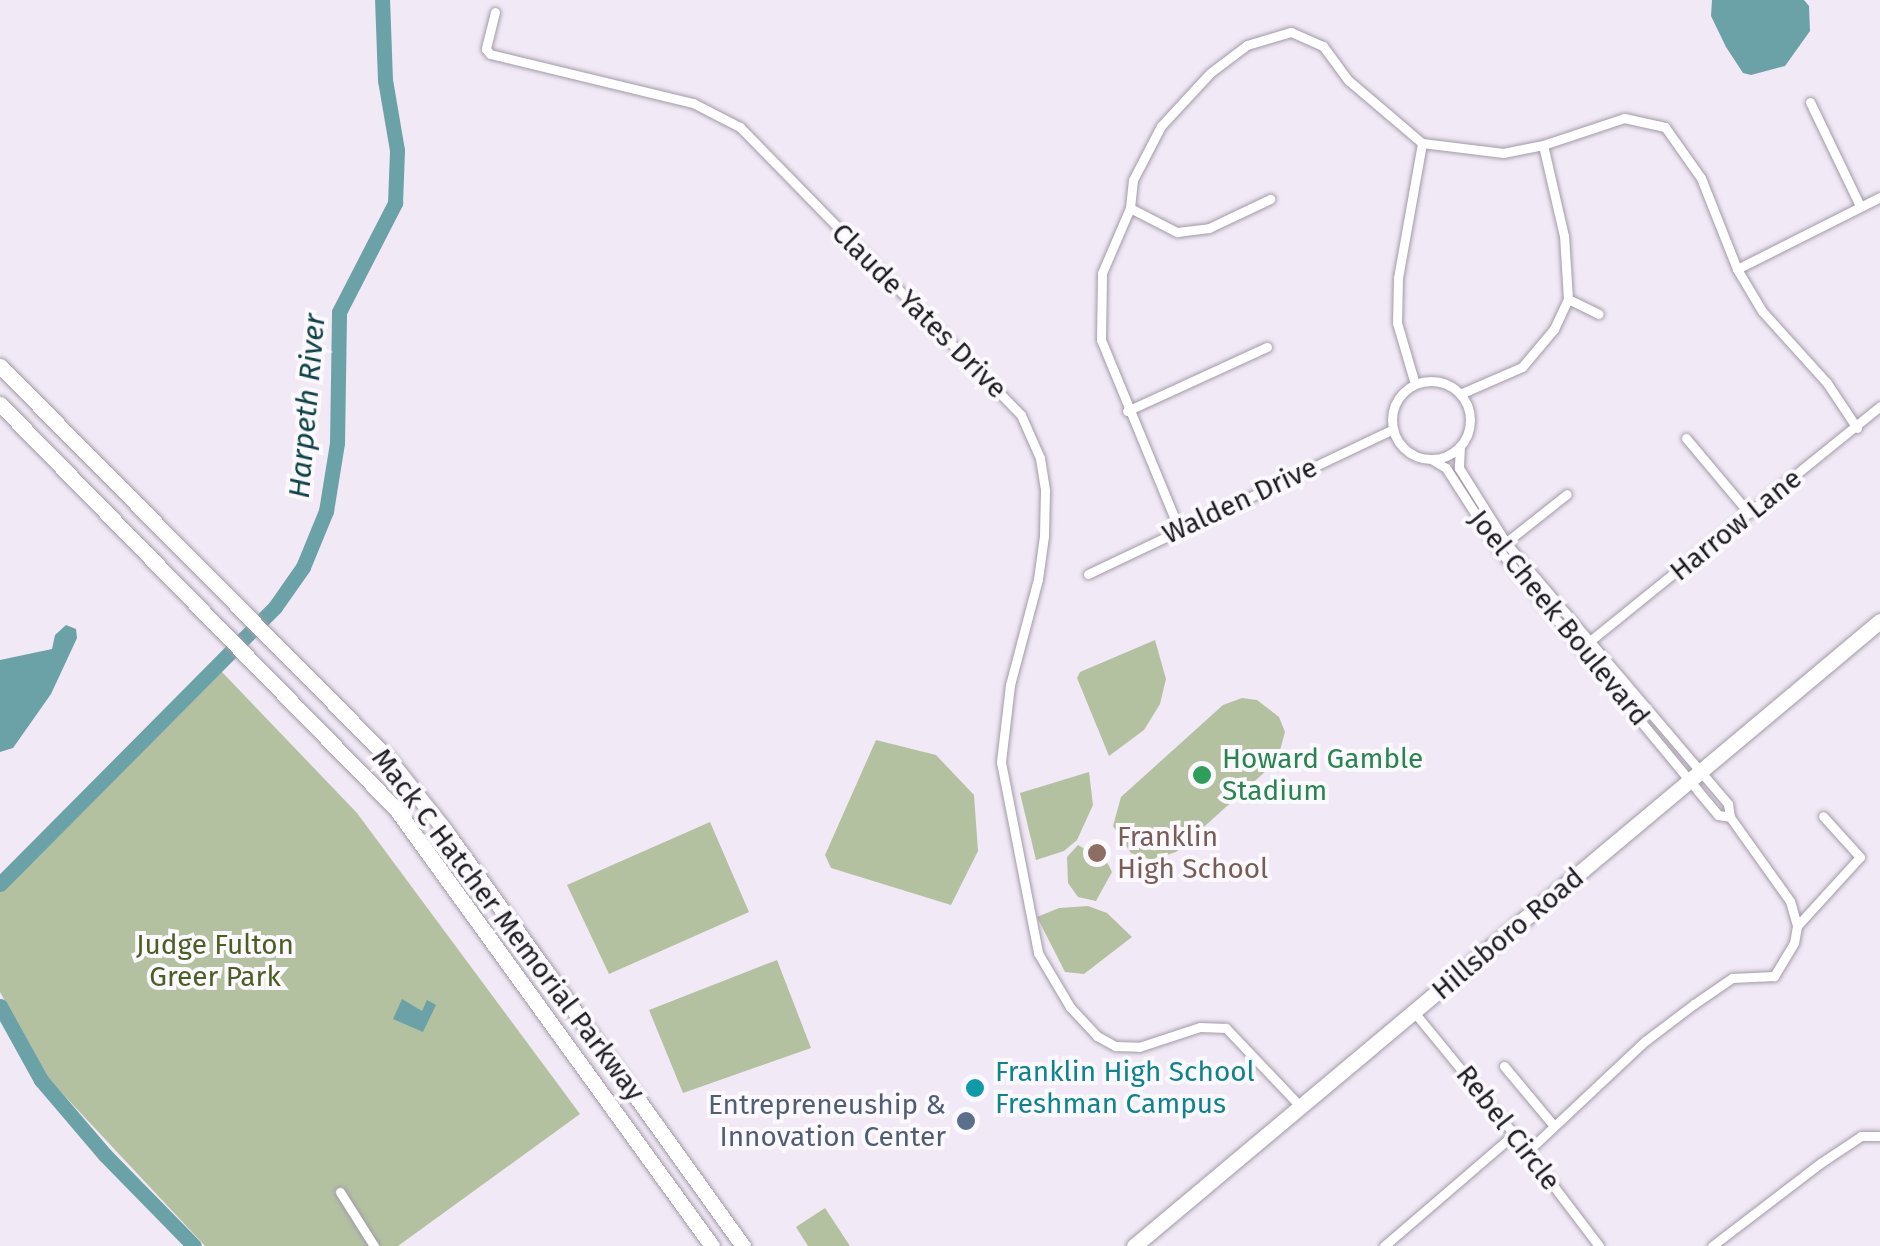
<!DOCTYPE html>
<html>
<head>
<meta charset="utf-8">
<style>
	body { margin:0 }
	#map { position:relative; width:1880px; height:1246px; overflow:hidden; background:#f1e9f6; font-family:"Fira Sans",sans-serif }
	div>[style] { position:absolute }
	.green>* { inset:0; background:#b4c1a1 }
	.water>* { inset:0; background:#6ba2a7 }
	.river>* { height:15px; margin:-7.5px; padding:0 7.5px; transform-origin:7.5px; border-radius:7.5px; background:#6ba2a7 }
	.roads { filter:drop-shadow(0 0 2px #a29ba7) drop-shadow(0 0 2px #a29ba7) }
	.minor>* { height:9px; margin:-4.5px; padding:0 4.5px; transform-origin:4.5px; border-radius:4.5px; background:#fff }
	.minor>.ring { margin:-4.5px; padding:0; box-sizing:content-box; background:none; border:9px solid #fff; border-radius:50% }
	.primary>* { height:15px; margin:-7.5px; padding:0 7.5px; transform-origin:7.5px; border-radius:7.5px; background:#fff }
	.trunk>* { height:15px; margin:-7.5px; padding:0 7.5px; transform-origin:7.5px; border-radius:7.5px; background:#fff }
	.dots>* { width:28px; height:28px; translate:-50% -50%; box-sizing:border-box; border:5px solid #fcf9fe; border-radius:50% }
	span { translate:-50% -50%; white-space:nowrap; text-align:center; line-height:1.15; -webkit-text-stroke:8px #fcf9fe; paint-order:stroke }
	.street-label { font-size:28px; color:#1f1c21 }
	.leisure-label { font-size:28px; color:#27864d }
	.left { translate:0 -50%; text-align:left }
	.education-label { font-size:28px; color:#785e54 }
	.park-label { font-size:28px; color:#4b5f23 }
	.culture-label { font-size:28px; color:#0d838f }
	.service-label { font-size:28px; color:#4e5e75 }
	.right { translate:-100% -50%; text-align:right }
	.water-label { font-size:30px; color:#0d4246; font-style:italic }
</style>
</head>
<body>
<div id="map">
	<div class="green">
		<i style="clip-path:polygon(1155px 640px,1166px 679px,1160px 704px,1144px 730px,1109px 756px,1077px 678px,1080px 672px)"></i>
		<i style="clip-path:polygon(221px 671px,357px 813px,580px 1114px,398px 1246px,205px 1246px,46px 1076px,0 992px,0 884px,109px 770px)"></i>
		<i style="clip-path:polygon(1242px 698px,1257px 700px,1279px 717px,1285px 732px,1277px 761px,1176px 852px,1152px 860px,1131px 853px,1113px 826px,1121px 797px,1223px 705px)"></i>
		<i style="clip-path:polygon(876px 740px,936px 755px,974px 795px,978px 851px,951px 905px,831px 868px,825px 855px)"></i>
		<i style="clip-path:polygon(1089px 772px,1093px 805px,1077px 840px,1064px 851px,1036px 860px,1020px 793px)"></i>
		<i style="clip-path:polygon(710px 822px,749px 912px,609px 974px,567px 885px)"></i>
		<i style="clip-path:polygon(1078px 845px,1107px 862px,1112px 872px,1096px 901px,1078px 897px,1068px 883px,1067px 857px)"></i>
		<i style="clip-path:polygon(1088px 906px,1107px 913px,1132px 937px,1084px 974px,1065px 972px,1037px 917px,1059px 908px)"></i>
		<i style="clip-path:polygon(777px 960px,811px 1048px,683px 1093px,649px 1010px)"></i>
		<i style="clip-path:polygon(825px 1208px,850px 1246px,808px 1246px,796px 1227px)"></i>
	</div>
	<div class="water">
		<i style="clip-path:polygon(1712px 0,1804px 0,1809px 6px,1810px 31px,1785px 66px,1751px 75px,1743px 73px,1726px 47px,1711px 16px)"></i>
		<i style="clip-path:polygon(66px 625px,76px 629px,77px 638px,51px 694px,13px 748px,0 752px,0 660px,52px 649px,55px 635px)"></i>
		<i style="clip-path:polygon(402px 999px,422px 1011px,427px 1000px,436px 1005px,423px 1032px,393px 1019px)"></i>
	</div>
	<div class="river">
		<i style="left:0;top:884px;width:390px;rotate:-45.2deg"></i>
		<i style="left:275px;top:607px;width:49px;rotate:-55deg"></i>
		<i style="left:303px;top:567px;width:61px;rotate:-67.7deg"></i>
		<i style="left:326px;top:511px;width:69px;rotate:-80.8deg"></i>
		<i style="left:337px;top:443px;width:131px;rotate:-89.1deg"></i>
		<i style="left:339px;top:312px;width:123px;rotate:-62.8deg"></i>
		<i style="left:395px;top:203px;width:53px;rotate:-87.8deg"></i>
		<i style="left:397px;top:150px;width:71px;rotate:-99.7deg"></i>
		<i style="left:385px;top:80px;width:80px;rotate:-92.1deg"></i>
		<i style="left:0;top:1006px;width:85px;rotate:61deg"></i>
		<i style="left:41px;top:1080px;width:99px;rotate:49.5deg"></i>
		<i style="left:105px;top:1155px;width:127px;rotate:45.6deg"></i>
	</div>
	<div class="roads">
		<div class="minor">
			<i style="left:495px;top:12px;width:38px;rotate:104deg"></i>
			<i style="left:486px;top:49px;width:6px;rotate:51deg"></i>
			<i style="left:490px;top:54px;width:209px;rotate:13.6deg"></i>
			<i style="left:693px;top:103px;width:53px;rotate:27.1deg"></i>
			<i style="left:740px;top:127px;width:402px;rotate:45.7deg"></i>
			<i style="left:1021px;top:415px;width:47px;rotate:66.2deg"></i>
			<i style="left:1040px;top:458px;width:33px;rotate:81deg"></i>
			<i style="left:1045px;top:491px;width:45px;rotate:91.3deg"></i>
			<i style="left:1044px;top:536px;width:43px;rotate:97.9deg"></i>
			<i style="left:1038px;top:579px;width:110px;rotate:104.8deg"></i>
			<i style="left:1010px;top:685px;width:78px;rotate:96.7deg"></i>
			<i style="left:1001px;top:762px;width:195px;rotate:79deg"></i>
			<i style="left:1038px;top:953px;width:63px;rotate:59.3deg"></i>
			<i style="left:1070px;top:1007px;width:40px;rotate:47deg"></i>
			<i style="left:1097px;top:1036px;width:21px;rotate:29deg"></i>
			<i style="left:1115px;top:1046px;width:24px;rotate:2deg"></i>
			<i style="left:1139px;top:1047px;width:64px;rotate:-18.2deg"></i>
			<i style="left:1200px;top:1027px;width:26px;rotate:2deg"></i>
			<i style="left:1226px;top:1028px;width:108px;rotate:46.5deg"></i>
			<i style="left:1810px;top:102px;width:115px;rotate:64.3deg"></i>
			<i style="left:1130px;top:208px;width:53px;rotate:27.1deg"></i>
			<i style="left:1177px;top:232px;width:32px;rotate:-7deg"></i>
			<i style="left:1209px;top:228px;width:68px;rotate:-25.4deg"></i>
			<i style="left:1737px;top:269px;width:160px;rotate:-26.7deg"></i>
			<i style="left:1568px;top:299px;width:34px;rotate:26deg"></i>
			<i class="ring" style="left:1392px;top:381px;width:69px;height:69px"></i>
			<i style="left:1415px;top:384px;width:64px;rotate:-106.4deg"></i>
			<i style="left:1397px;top:323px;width:45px;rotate:-88.7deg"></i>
			<i style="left:1398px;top:278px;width:137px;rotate:-79.9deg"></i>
			<i style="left:1460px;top:394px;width:68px;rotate:-23.5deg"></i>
			<i style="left:1522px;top:367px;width:50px;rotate:-49.9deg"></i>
			<i style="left:1554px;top:329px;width:33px;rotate:-65deg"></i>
			<i style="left:1568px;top:299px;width:63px;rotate:-93.6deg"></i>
			<i style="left:1564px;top:236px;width:93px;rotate:-103deg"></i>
			<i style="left:1127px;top:411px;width:154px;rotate:-24.6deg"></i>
			<i style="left:1686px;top:438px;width:98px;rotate:50deg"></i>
			<i style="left:1460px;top:446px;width:22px;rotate:93deg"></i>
			<i style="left:1459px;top:468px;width:89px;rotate:57.9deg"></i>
			<i style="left:1506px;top:543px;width:343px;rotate:49.6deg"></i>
			<i style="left:1728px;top:804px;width:13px;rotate:81deg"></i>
			<i style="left:1730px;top:817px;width:103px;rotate:54.5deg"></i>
			<i style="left:1790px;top:901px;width:26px;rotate:74deg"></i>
			<i style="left:1797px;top:926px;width:17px;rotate:100deg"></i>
			<i style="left:1794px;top:943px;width:39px;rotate:121deg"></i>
			<i style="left:1774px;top:976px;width:42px;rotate:177.3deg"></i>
			<i style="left:1732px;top:978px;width:46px;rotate:145.6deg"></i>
			<i style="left:1694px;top:1004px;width:61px;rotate:142.9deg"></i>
			<i style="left:1645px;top:1041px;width:161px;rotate:136.8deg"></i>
			<i style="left:1431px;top:459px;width:17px;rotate:31deg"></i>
			<i style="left:1446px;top:468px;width:96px;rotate:57.3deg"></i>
			<i style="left:1498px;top:549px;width:314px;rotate:50.4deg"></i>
			<i style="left:1698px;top:791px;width:31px;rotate:50deg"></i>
			<i style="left:1718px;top:815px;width:12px;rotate:9deg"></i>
			<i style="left:1179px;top:529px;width:204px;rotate:-112.4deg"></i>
			<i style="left:1101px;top:340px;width:67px;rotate:-89.1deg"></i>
			<i style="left:1102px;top:273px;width:71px;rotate:-66.7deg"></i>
			<i style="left:1130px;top:208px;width:28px;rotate:-84deg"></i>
			<i style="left:1133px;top:180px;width:61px;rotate:-62.6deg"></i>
			<i style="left:1161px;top:126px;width:72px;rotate:-47.2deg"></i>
			<i style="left:1210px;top:73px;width:46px;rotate:-37.1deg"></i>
			<i style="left:1247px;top:45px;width:46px;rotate:-16.5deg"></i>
			<i style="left:1291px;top:32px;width:35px;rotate:24deg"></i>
			<i style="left:1323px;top:46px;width:42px;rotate:53.7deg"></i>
			<i style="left:1348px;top:80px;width:97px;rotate:40.4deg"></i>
			<i style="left:1422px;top:143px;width:82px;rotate:7deg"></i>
			<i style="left:1503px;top:153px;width:41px;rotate:-11.3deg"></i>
			<i style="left:1543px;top:145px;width:85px;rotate:-18.4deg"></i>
			<i style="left:1624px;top:118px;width:42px;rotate:12.4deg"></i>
			<i style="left:1665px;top:127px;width:62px;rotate:54.8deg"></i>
			<i style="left:1701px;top:178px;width:98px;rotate:68.4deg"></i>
			<i style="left:1737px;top:269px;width:49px;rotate:59.2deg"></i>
			<i style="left:1762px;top:311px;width:97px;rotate:47.9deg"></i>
			<i style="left:1827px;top:383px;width:54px;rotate:56.3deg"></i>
			<i style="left:1504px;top:544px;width:80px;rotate:-38.4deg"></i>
			<i style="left:1088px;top:574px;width:338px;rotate:-25.4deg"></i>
			<i style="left:1590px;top:641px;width:373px;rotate:-39deg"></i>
			<i style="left:1797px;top:926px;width:93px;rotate:-47.6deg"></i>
			<i style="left:1860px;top:857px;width:55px;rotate:-132.1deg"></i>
			<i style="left:1414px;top:1012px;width:158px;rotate:50.7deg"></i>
			<i style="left:1514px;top:1134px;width:141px;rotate:52.8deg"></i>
			<i style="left:1504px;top:1066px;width:78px;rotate:50.2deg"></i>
			<i style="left:340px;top:1192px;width:64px;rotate:57.8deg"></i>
			<i style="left:1384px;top:1246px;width:172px;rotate:-40.7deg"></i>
			<i style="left:1712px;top:1246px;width:138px;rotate:-37.4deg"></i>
			<i style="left:1822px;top:1162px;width:47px;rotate:-33.7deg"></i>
			<i style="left:1861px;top:1136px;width:19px"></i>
		</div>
		<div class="primary">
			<i style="left:1134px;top:1246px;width:973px;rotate:-39.96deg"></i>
		</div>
		<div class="trunk">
			<i style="left:0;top:366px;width:550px;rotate:45.29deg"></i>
			<i style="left:387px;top:757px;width:92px;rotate:51.6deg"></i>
			<i style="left:444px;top:829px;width:513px;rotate:54.36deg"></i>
			<i style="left:0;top:404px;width:566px;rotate:45.64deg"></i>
			<i style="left:396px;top:809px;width:539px;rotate:54.13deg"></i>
		</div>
	</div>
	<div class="dots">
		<i style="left:1202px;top:775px;background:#2e9e5b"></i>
		<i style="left:1097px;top:853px;background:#8d6e63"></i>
		<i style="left:975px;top:1088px;background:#0f9aa8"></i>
		<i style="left:966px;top:1121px;background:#5c6f8a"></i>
	</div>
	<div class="street-label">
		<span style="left:919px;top:311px;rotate:45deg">Claude Yates Drive</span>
		<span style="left:1240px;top:501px;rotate:-25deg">Walden Drive</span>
		<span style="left:1736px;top:525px;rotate:-39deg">Harrow Lane</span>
		<span style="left:1559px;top:618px;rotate:51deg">Joel Cheek Boulevard</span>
		<span style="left:508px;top:925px;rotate:53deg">Mack C Hatcher Memorial Parkway</span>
		<span style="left:1508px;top:934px;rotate:-40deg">Hillsboro Road</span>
		<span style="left:1508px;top:1128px;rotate:52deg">Rebel Circle</span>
	</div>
	<div class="leisure-label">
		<span class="left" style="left:1222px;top:775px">Howard Gamble<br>Stadium</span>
	</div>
	<div class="education-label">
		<span class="left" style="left:1117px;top:853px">Franklin<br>High School</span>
	</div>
	<div class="park-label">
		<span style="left:215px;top:961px">Judge Fulton<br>Greer Park</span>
	</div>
	<div class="culture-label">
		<span class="left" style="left:995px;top:1088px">Franklin High School<br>Freshman Campus</span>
	</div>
	<div class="service-label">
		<span class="right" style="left:946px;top:1121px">Entrepreneuship &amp;<br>Innovation Center</span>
	</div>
	<div class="water-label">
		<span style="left:307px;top:406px;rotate:-85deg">Harpeth River</span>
	</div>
</div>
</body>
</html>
